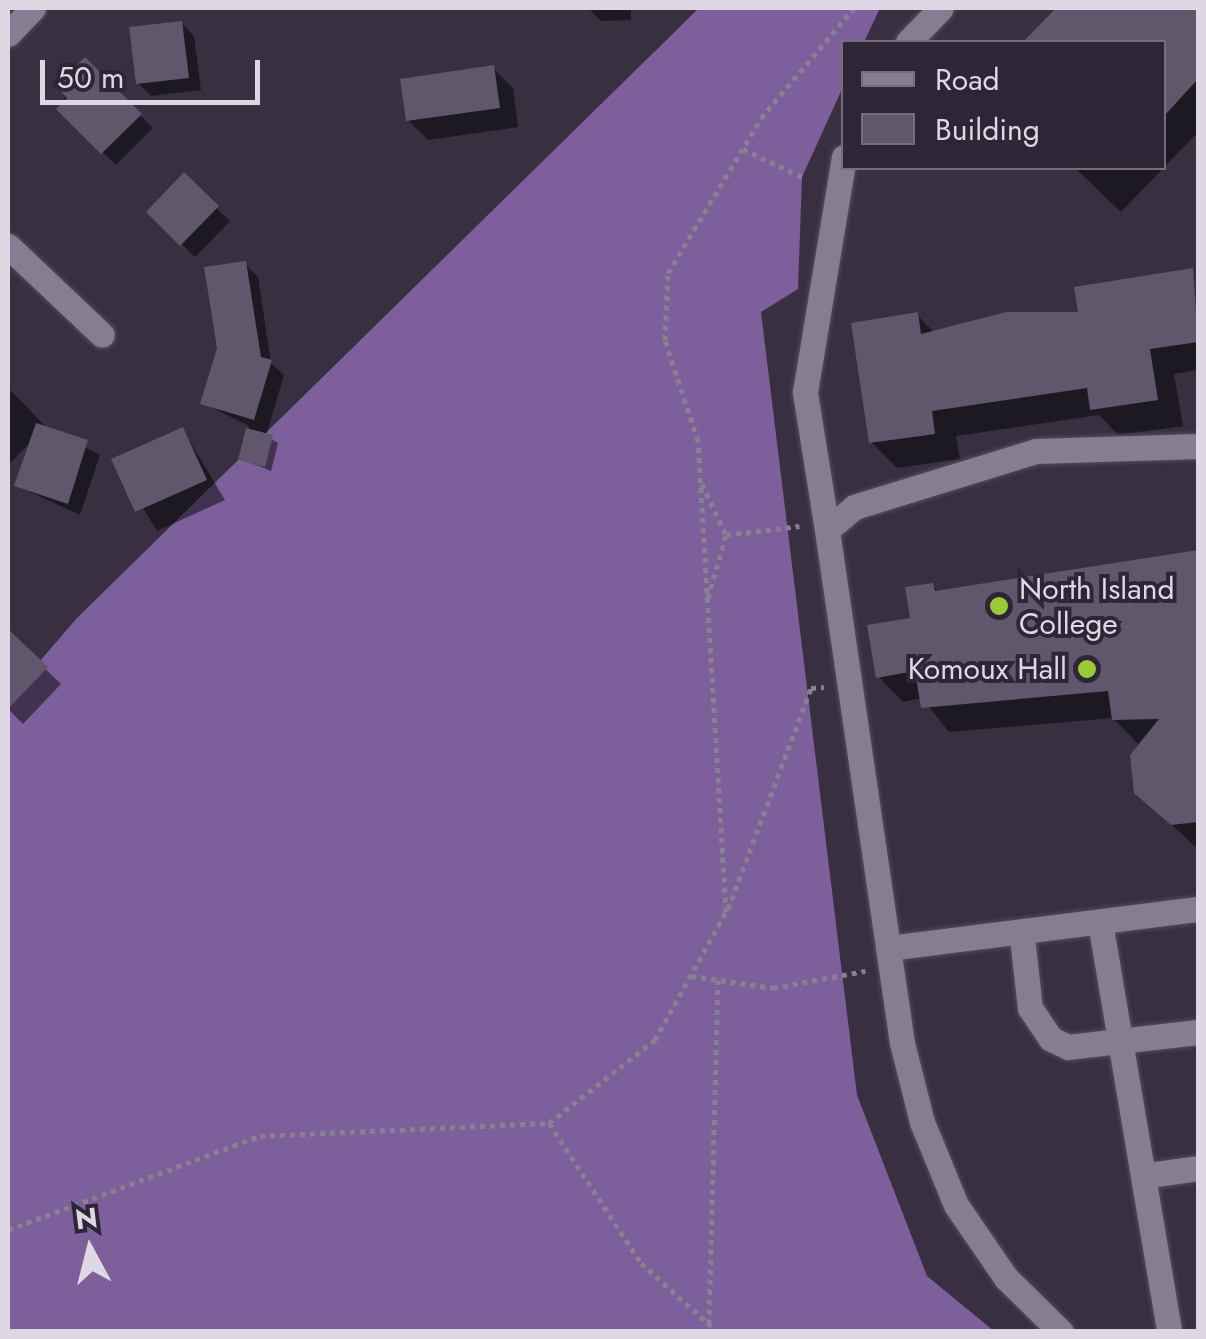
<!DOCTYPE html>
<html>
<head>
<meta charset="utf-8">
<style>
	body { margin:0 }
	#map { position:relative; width:1206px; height:1339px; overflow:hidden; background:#382f41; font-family:Jost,sans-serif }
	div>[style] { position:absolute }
	.forest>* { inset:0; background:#7d5f9b }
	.shadow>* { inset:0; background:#0007 }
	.building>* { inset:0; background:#61576c }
	.path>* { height:5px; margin-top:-2.5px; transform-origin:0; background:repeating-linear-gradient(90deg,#888190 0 5px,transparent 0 10px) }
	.roads { filter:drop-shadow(0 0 2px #544d5d) drop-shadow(0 0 2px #544d5d) }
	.minor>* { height:25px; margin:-12.5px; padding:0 12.5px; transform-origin:12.5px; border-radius:12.5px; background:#877d93 }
	.dots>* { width:28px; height:28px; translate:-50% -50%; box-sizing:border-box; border:5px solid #2e2537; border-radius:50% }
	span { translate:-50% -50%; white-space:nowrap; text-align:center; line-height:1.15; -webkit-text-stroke:8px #2e2537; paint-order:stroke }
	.poi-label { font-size:30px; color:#ddd8e4 }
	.left { translate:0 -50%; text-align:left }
	.right { translate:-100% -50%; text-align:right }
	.frame { position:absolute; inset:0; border:10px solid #ddd8e4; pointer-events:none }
	.legend { position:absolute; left:841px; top:40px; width:325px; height:130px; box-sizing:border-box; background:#2e2537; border:2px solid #746d7c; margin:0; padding:12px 18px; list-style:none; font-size:30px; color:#ddd8e4 }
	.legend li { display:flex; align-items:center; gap:20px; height:50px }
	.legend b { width:50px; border:2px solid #746d7c }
	.north { position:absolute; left:40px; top:1199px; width:100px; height:100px; -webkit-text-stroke:8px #2e2537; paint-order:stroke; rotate:353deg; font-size:28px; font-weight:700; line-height:40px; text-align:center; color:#ddd8e4 }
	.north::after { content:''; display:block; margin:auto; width:35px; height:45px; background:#ddd8e4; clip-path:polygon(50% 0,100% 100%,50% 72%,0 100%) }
	.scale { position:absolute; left:40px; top:60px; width:220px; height:45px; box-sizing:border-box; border:5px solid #ddd8e4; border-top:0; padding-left:12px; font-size:30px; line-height:35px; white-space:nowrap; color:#ddd8e4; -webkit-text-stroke:8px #2e2537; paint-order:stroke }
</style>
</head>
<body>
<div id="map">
	<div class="forest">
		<i style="clip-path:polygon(699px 8px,880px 8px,864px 42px,844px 42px,843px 87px,802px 177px,798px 289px,761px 312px,857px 1095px,927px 1276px,994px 1331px,8px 1332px,8px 698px,77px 618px)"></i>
	</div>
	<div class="shadow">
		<i style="clip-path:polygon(588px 8px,631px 8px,631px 20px,601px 21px)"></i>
		<i style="clip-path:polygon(1060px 8px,1198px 8px,1198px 132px,1121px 212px,1075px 168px,1164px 168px,1164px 42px,1026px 42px)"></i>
		<i style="clip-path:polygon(181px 23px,194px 36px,201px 90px,151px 96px,138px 83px)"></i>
		<i style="clip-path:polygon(85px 61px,153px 128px,116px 165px,59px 109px)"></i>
		<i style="clip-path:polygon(493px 68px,513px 88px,518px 127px,428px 140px,408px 120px)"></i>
		<i style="clip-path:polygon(184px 176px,230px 221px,195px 257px,149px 212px)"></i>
		<i style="clip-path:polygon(245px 264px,258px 277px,271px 363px,284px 375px,266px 436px,278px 443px,271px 471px,241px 459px,249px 426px,203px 403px)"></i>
		<i style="clip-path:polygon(1193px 271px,1198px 370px,1174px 374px,1183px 426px,1118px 435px,1099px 415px,956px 436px,960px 459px,897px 468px,871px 442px,917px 315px,935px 333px,1081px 315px)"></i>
		<i style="clip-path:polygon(8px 388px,46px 427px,100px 455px,80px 515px,17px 486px,32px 441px,8px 465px)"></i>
		<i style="clip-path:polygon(183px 430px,225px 500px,157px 531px,114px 461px)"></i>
		<i style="clip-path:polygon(1198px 553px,1198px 849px,1136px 792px,1140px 746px,1113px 718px,949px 732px,922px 698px,903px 702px,878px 676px,932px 585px,940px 593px)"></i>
		<i style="clip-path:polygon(8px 633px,61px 684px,23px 724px,8px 709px)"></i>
	</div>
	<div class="building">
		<i style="clip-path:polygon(1056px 8px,1198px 8px,1198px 79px,1164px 116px,1164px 42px,1023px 42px)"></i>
		<i style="clip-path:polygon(182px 21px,189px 78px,136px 84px,129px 27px)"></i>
		<i style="clip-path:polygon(85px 57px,142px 114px,101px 154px,56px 109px,67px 98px,56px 86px)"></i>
		<i style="clip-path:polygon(494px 65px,500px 108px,406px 121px,400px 79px)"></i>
		<i style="clip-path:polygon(184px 172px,219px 206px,180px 246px,146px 212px)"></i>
		<i style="clip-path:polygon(246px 261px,261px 357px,272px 360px,254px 420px,200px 404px,217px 348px,204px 267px)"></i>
		<i style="clip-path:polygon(1193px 268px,1198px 342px,1150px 349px,1158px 400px,1090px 410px,1087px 388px,932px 411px,935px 434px,869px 443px,851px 323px,918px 312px,921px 334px,1006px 312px,1078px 312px,1074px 287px)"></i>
		<i style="clip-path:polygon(36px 423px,88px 440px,68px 504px,14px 486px)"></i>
		<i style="clip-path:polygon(183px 427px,207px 480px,135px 512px,111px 459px)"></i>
		<i style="clip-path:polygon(246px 428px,273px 435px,265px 467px,238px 460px)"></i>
		<i style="clip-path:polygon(1198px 550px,1198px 822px,1171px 825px,1134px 793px,1130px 755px,1159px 719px,1112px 720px,1108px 691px,921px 708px,915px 671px,876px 678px,867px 625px,910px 618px,905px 587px,933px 583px,935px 591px)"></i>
		<i style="clip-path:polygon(8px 629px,48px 667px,8px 709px)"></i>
	</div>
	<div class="path">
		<i style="left:743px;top:149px;width:65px;rotate:25.4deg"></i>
		<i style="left:702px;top:484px;width:56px;rotate:64.8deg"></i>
		<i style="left:708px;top:598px;width:66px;rotate:-74.1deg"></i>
		<i style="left:726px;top:535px;width:74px;rotate:-7deg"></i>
		<i style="left:728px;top:909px;width:236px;rotate:-69.4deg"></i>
		<i style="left:811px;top:688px;width:13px;rotate:-4deg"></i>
		<i style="left:691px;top:976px;width:83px;rotate:8.3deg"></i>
		<i style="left:773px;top:988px;width:94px;rotate:-10.5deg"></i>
		<i style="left:549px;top:1123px;width:168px;rotate:56.7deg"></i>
		<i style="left:641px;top:1263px;width:103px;rotate:41.9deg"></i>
		<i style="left:8px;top:1230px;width:269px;rotate:-20.5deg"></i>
		<i style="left:260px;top:1136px;width:289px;rotate:-2.6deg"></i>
		<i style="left:549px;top:1123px;width:135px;rotate:-38.1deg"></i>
		<i style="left:655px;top:1040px;width:146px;rotate:-61deg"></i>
		<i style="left:726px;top:912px;width:472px;rotate:-93.4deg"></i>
		<i style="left:698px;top:441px;width:106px;rotate:-108.1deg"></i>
		<i style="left:665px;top:340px;width:67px;rotate:-87.4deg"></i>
		<i style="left:668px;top:273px;width:181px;rotate:-59deg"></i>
		<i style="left:761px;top:118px;width:144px;rotate:-49.8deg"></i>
		<i style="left:709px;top:1324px;width:344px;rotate:-88.5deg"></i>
	</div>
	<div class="roads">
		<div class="minor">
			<i style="left:8px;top:34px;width:36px;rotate:-46deg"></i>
			<i style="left:908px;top:42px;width:47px;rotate:-45.9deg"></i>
			<i style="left:8px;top:246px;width:129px;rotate:43.4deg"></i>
			<i style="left:827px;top:530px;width:140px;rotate:-99.1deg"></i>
			<i style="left:805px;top:392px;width:238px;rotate:-80.6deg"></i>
			<i style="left:1100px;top:922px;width:416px;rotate:80.4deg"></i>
			<i style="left:1022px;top:937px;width:71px;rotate:83.6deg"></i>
			<i style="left:1030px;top:1008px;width:37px;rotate:56deg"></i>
			<i style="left:1051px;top:1039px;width:19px;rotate:25deg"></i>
			<i style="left:1068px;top:1047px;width:131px;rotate:-6.6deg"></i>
			<i style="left:888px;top:948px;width:312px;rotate:-7.2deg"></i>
			<i style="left:1149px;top:1175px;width:49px;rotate:-8.1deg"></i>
			<i style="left:1061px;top:1332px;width:77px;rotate:-135.5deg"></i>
			<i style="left:1006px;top:1278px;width:88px;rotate:-124.4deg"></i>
			<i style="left:956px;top:1205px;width:90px;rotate:-112.3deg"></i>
			<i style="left:922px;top:1122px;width:81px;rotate:-104.2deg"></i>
			<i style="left:902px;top:1043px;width:518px;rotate:-98.32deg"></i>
			<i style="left:827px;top:530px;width:35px;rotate:-40deg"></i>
			<i style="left:854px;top:507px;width:190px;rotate:-17.1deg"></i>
			<i style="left:1036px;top:451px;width:162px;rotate:-1.8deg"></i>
		</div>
	</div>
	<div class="dots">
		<i style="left:999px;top:606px;background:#9acb34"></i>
		<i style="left:1087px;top:669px;background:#9acb34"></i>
	</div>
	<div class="poi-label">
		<span class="left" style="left:1019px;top:606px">North Island<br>College</span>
		<span class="right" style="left:1067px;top:669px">Komoux Hall</span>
	</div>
	<div class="frame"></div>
	<ul class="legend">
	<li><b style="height:12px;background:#877d93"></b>Road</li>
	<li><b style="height:28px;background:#61576c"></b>Building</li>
	</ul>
	<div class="north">N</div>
	<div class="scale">50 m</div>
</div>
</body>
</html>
